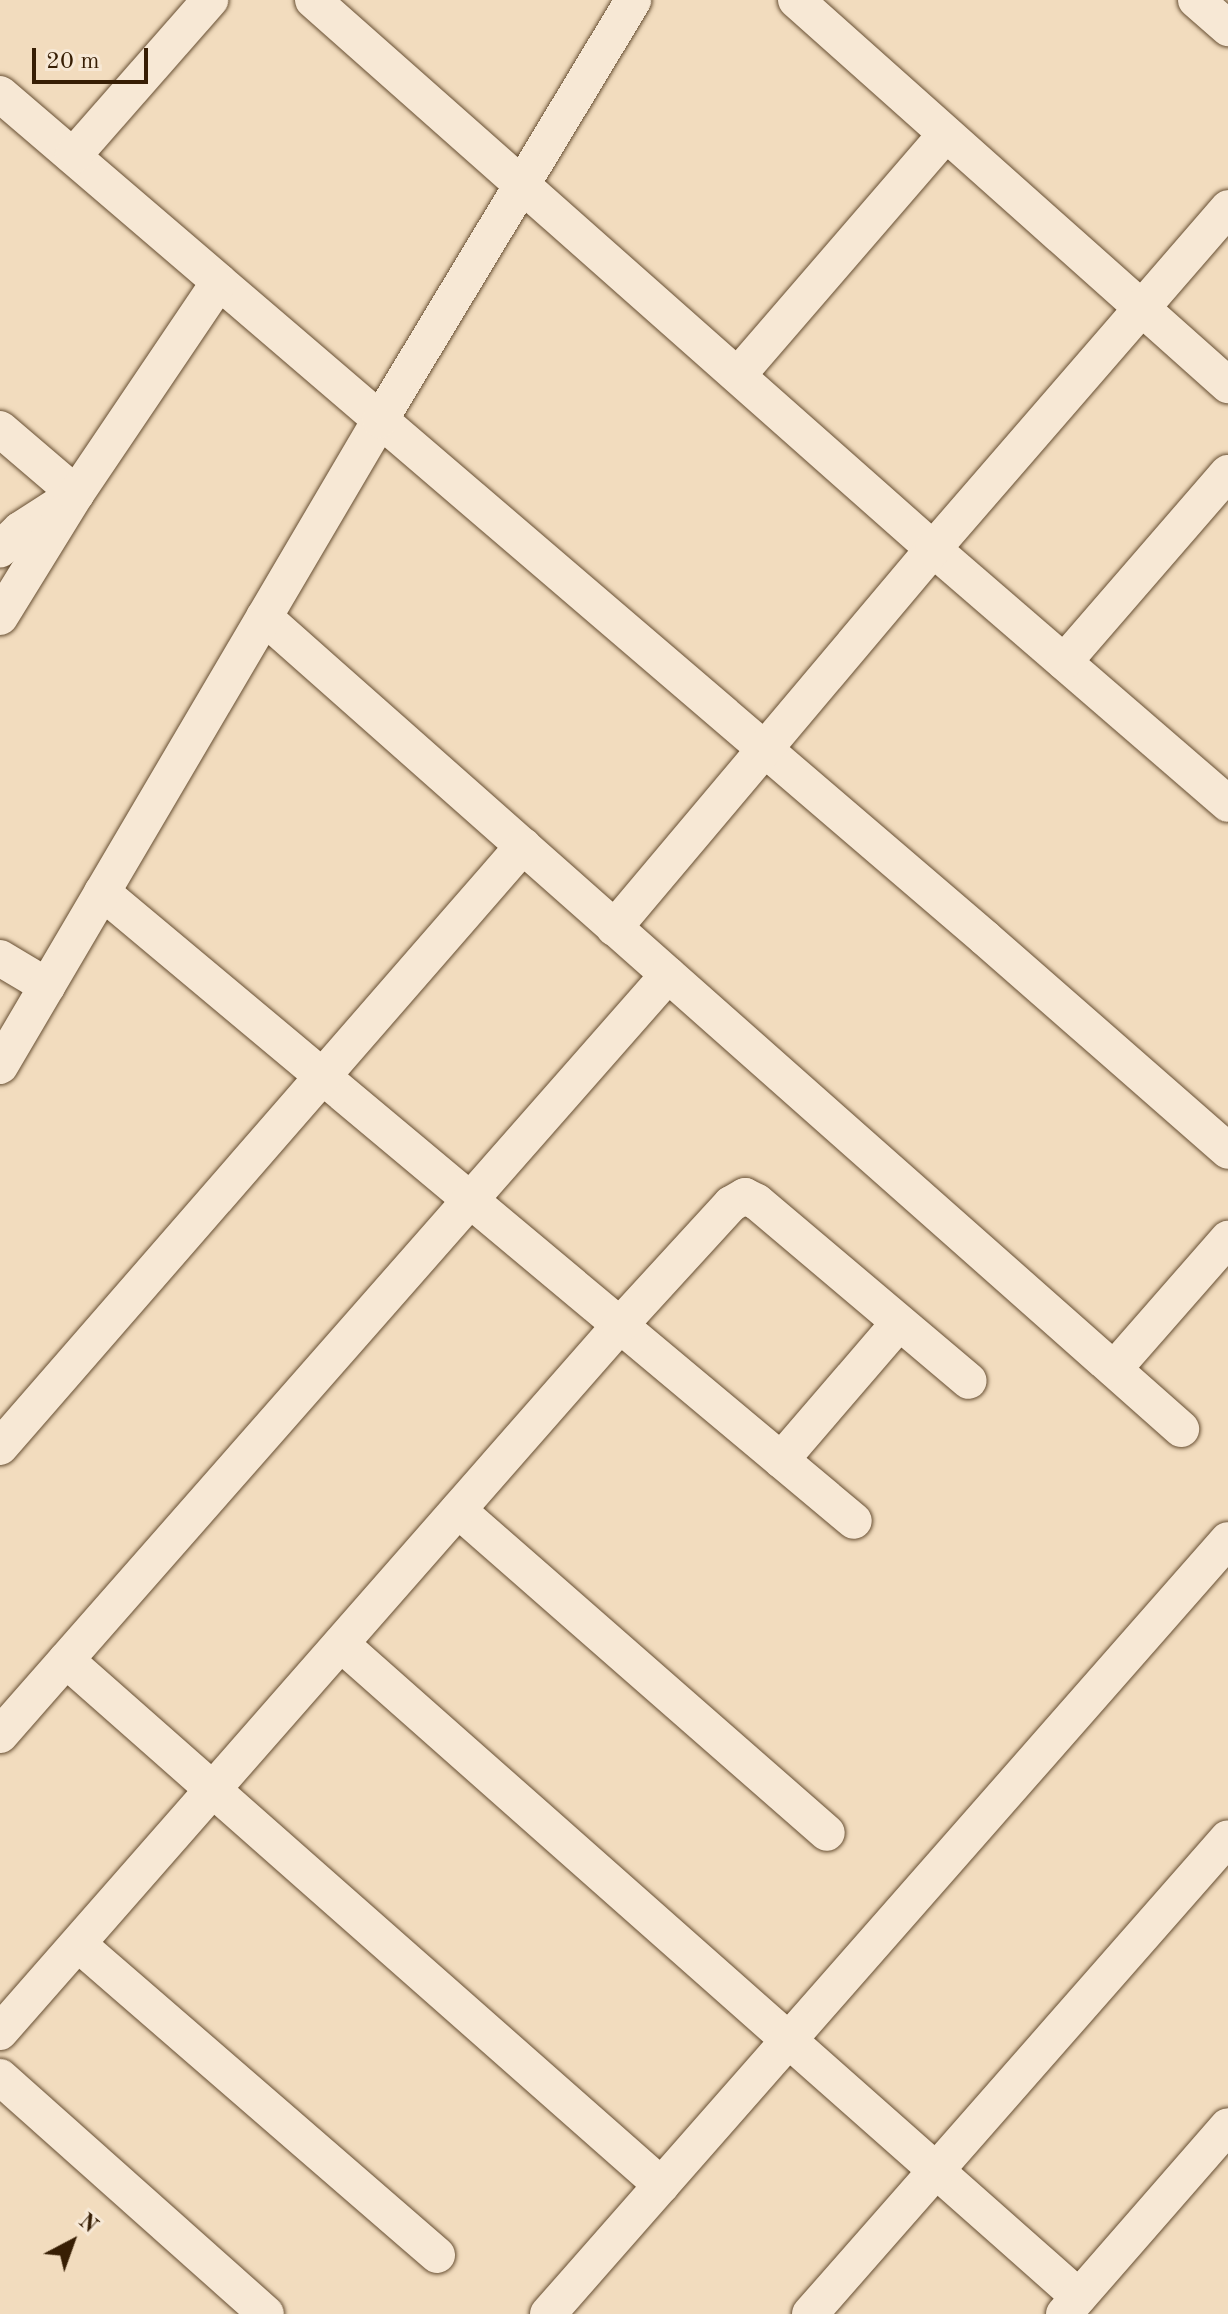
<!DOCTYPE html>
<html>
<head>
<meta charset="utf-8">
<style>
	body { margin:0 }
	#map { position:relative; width:1228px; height:2314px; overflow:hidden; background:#f2dcbe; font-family:"Old Standard TT",serif }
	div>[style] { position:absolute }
	.roads { filter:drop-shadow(0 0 2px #664e32) drop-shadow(0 0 2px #664e32) }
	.street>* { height:36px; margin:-18px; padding:0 18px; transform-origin:18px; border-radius:18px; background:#f7e8d5 }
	span { translate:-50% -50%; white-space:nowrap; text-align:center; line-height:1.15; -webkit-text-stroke:6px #f7e8d5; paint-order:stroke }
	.north { position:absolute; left:32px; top:2202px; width:80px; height:80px; -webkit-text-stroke:6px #f7e8d5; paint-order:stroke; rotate:41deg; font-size:22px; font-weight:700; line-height:32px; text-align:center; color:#371e04 }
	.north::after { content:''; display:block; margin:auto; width:28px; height:36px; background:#371e04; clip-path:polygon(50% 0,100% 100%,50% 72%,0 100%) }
	.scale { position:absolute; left:32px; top:48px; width:116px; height:36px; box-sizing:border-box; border:4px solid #371e04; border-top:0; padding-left:10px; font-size:24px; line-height:28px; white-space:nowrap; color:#371e04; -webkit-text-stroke:6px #f7e8d5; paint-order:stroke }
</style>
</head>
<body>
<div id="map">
	<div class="roads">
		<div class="street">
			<i style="left:313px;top:0;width:828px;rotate:41.52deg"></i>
			<i style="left:933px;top:549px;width:390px;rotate:40.8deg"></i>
			<i style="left:796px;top:0;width:579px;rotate:41.71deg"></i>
			<i style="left:1196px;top:0;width:43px;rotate:41.2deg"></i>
			<i style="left:0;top:94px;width:1297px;rotate:40.59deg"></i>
			<i style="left:985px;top:938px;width:323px;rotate:41.2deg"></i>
			<i style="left:73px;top:156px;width:208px;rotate:-48.7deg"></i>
			<i style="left:738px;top:375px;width:318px;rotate:-49.2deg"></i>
			<i style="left:0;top:429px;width:100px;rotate:40.5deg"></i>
			<i style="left:76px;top:494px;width:67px;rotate:147.3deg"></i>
			<i style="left:20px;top:530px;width:28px;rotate:136deg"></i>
			<i style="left:0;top:617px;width:145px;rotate:-58.3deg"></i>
			<i style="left:76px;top:494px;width:256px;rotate:-56deg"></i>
			<i style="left:264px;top:617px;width:1225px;rotate:41.52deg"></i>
			<i style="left:1064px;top:662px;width:250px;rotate:-49.1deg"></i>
			<i style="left:102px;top:892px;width:980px;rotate:39.91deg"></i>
			<i style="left:614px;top:928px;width:495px;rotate:-49.9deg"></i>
			<i style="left:933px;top:549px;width:451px;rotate:-49.1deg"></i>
			<i style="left:0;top:958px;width:55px;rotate:30.8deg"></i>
			<i style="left:0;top:1066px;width:749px;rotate:-59.53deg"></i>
			<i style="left:380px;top:420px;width:490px;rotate:-58.9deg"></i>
			<i style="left:1114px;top:1369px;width:173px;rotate:-48.8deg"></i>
			<i style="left:0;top:1447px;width:797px;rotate:-48.97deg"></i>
			<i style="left:781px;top:1460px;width:179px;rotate:-49.3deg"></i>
			<i style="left:458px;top:1510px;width:490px;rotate:41.2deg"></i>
			<i style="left:341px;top:1644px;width:985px;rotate:41.5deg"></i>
			<i style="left:66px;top:1660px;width:794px;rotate:41.42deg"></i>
			<i style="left:0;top:1735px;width:1012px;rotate:-48.69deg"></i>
			<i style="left:78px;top:1944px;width:475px;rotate:40.9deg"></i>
			<i style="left:0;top:2032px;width:940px;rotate:-48.75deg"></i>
			<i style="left:620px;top:1325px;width:164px;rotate:-47.5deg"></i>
			<i style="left:731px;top:1204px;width:16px;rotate:-30deg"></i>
			<i style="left:745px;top:1196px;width:13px;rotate:27deg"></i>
			<i style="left:757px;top:1202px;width:277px;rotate:40.2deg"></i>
			<i style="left:0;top:2077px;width:356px;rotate:41.7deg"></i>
			<i style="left:548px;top:2314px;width:1030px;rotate:-48.7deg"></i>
			<i style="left:810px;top:2314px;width:633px;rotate:-48.71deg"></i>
			<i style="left:1064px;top:2314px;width:249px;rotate:-48.9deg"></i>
		</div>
	</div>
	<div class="north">N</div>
	<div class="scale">20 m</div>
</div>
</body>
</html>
